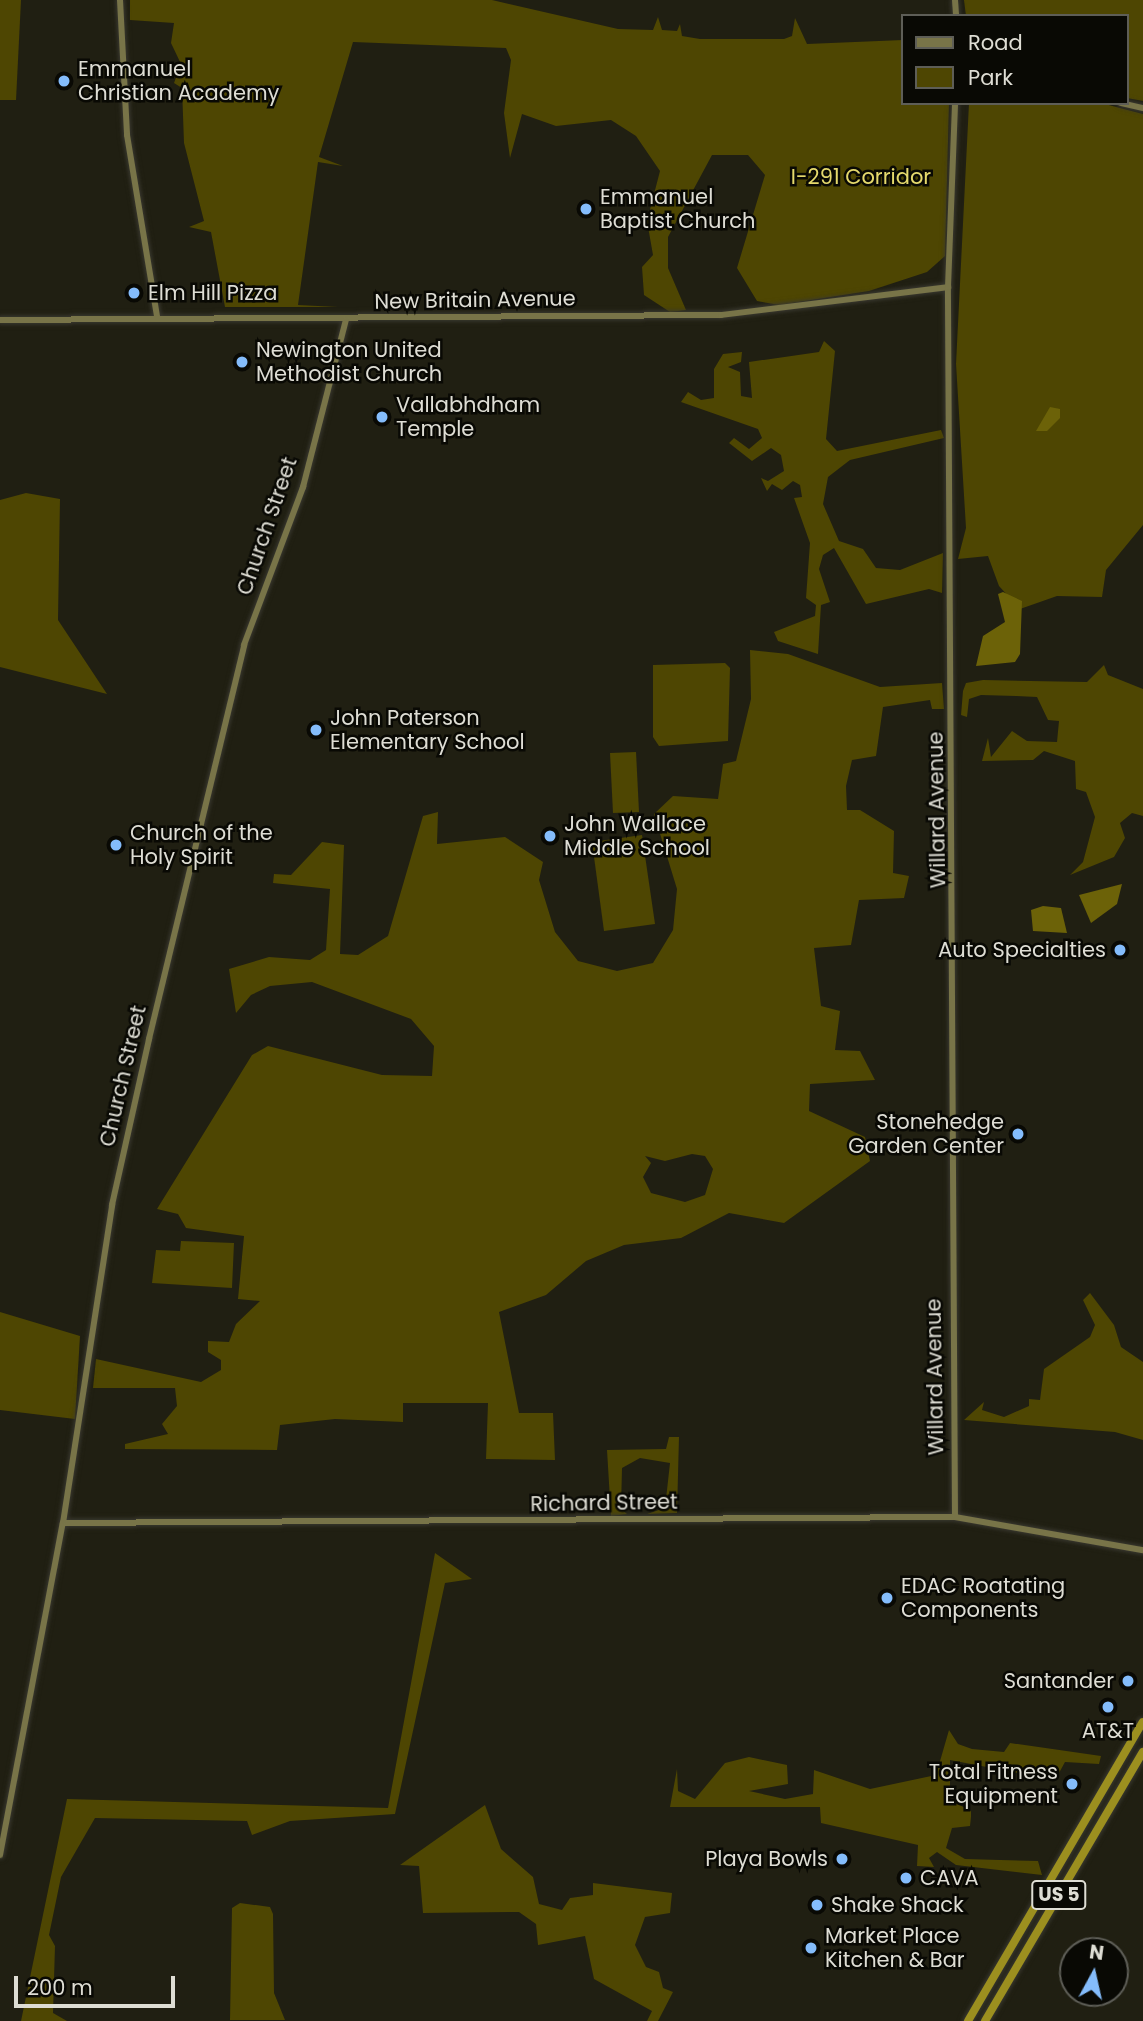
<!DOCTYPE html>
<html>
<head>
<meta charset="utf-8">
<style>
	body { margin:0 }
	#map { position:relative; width:1143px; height:2021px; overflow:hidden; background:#201f12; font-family:Poppins,sans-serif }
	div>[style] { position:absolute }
	.green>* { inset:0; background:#4e4602 }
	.water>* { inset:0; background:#6c6208 }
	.roads { filter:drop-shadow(0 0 2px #39382f) drop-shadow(0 0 2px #39382f) }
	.secondary>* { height:6px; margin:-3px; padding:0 3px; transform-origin:3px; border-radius:3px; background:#787448 }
	.highway>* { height:8px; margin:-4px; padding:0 4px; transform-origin:4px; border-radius:4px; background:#9c8f1f }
	.dots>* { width:19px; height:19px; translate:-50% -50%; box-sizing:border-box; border:4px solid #090904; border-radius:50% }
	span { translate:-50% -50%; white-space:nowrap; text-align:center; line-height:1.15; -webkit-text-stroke:5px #090904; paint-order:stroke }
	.shield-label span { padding:2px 5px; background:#090904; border:2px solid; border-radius:5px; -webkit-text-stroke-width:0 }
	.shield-label { font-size:19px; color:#deddd4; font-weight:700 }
	.poi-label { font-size:21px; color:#deddd4 }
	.left { translate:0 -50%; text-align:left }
	.right { translate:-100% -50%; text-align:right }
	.park-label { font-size:21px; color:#e5d96c }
	.street-label { font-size:21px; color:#deddd4 }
	.legend { position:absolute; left:901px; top:14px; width:228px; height:91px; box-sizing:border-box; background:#090904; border:2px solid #5e5e57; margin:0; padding:9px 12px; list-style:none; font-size:21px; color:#deddd4 }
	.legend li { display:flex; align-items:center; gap:14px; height:35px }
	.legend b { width:35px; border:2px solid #5e5e57 }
	.north { position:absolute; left:1059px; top:1937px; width:70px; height:70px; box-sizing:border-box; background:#090904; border:2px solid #5e5e57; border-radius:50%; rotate:8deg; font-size:19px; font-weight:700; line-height:28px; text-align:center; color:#deddd4 }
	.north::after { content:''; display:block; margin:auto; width:24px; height:32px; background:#84bcfb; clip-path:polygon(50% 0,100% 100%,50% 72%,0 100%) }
	.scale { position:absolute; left:14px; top:1976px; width:161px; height:32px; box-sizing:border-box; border:4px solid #deddd4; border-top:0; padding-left:9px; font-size:21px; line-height:24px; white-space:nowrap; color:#deddd4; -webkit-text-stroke:5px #090904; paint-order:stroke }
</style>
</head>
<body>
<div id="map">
	<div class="green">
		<i style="clip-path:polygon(0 0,21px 0,16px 100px,0 100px)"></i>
		<i style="clip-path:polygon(130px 0,492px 0,618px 29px,653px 30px,658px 17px,662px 30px,677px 31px,680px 24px,682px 36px,700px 39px,784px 39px,792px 36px,795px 18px,807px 44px,903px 40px,903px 103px,949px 103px,945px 256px,927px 272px,869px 291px,779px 305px,757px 301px,737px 268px,765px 175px,748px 155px,712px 155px,668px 237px,668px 268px,686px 310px,670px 312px,644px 295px,642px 267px,653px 255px,647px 221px,660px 171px,636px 136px,611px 120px,556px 126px,522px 114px,510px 158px,504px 113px,511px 60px,506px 48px,353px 42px,319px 157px,343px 166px,318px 162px,298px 305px,338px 307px,225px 307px,211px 232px,189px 227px,204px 221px,184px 143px,182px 88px,174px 83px,181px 64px,171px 43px,174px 23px,130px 20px)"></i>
		<i style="clip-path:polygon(964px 0,1143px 0,1143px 101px,1127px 98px,1127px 16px,966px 16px)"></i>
		<i style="clip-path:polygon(969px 103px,1101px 103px,1143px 114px,1143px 525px,1106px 570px,1102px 597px,1057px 596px,1020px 609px,999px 586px,988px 556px,958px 559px,966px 528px,956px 364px)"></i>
		<i style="clip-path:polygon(824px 341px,835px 351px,826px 439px,837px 451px,941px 430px,944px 438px,850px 460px,828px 477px,823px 504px,839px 541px,863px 549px,876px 568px,900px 570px,943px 553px,942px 593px,929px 589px,866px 604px,834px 548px,823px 555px,819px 569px,830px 602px,821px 605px,818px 654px,778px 641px,774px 632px,815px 616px,816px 605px,806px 598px,810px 543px,794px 498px,802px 497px,800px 485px,793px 481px,782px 490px,772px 484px,767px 491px,761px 478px,768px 481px,784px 471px,781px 455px,771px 448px,752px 461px,729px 443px,734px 438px,749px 449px,762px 438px,758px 429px,681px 402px,688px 392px,701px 400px,714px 398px,714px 369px,723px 354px,742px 352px,741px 362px,728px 367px,740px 372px,741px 396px,752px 398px,749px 362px,819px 352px)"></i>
		<i style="clip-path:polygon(26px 493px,60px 499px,58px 620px,107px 694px,0 667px,0 500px)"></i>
		<i style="clip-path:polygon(evenodd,750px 650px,788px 654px,880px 687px,942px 683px,944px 709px,932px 709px,930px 700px,883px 707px,876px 756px,852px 760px,846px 786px,847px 810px,860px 810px,894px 831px,893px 873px,909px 876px,904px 898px,859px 900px,851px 945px,814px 948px,821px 1006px,840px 1011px,835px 1050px,860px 1051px,875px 1080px,810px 1084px,809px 1111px,865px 1137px,870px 1161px,784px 1223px,729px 1213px,681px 1238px,624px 1245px,586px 1261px,546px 1295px,499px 1312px,519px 1413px,553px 1413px,555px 1460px,486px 1459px,488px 1403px,403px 1403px,403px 1422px,335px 1419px,280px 1425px,277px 1450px,125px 1449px,125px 1444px,168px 1434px,162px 1424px,177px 1406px,175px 1388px,93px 1388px,96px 1359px,201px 1382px,221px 1370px,221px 1360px,208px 1352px,208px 1341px,229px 1342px,236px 1324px,260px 1301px,238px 1299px,244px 1236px,186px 1228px,178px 1214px,157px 1209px,252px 1055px,268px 1046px,382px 1075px,432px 1076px,434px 1046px,411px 1019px,312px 982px,270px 986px,251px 995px,236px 1013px,229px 969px,269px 957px,310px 960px,326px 950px,330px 889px,273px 883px,274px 874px,291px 875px,322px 842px,344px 845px,340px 954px,358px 955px,388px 936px,423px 816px,438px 812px,437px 844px,505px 837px,543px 862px,539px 880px,555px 932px,578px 961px,617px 971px,653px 963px,673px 930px,677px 889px,654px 814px,673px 796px,718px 799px,723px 764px,736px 761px,751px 699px,750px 650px,692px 1154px,705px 1156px,713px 1169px,705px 1195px,685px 1202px,651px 1193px,643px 1177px,651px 1163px,645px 1156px,665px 1161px,692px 1154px)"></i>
		<i style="clip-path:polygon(725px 663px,730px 668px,728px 741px,659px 746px,653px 737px,653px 665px)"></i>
		<i style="clip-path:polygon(1104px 665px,1108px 675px,1143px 689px,1143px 816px,1132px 813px,1120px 823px,1125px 838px,1114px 857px,1070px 875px,1083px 862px,1095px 817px,1086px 792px,1076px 789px,1075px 761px,1044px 751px,1033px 760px,982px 761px,988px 738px,991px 757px,1012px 731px,1027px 741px,1057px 742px,1059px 721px,1048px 720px,1037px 697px,1016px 696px,981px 695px,969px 699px,967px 717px,961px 715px,963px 691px,966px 683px,983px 680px,1087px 682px)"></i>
		<i style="clip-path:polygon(636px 752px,639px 812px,613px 813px,610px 753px)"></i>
		<i style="clip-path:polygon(642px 835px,655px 924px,604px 931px,592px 842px)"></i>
		<i style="clip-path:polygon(181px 1241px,234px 1243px,232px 1288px,152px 1283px,156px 1250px,180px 1251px)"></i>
		<i style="clip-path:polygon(1090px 1293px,1114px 1325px,1121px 1347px,1143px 1362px,1143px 1440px,1115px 1432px,964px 1420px,984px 1402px,982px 1410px,1004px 1417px,1029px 1406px,1029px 1399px,1040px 1400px,1044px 1369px,1090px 1337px,1095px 1325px,1083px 1300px)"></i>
		<i style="clip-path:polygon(0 1312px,80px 1336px,75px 1419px,0 1410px)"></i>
		<i style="clip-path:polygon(669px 1437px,679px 1437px,677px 1513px,647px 1514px,665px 1508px,670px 1463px,640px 1458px,622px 1468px,621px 1509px,627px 1514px,611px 1516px,607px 1450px,666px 1449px)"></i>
		<i style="clip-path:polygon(435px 1553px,472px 1579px,445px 1583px,395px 1814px,290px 1821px,252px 1835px,247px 1821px,95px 1818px,61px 1877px,49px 1935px,55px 1946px,53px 2013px,67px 2021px,21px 2021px,67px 1799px,388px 1808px)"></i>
		<i style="clip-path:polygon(949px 1730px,958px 1744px,972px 1749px,1004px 1752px,1010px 1743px,1101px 1756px,1099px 1764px,1065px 1762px,1059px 1773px,1023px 1774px,950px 1760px,950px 1800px,971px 1811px,971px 1817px,970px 1826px,952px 1828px,946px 1848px,965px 1859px,1038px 1861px,1042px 1875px,956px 1865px,937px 1852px,929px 1858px,934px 1867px,917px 1866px,918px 1845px,821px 1823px,820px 1807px,670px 1807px,677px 1769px,678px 1791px,695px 1799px,725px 1763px,749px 1757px,787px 1765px,788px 1784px,749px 1791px,785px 1799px,813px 1794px,814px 1770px,870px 1789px,936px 1775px)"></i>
		<i style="clip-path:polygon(485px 1805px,501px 1849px,533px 1877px,539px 1904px,562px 1910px,570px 1898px,593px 1895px,593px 1883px,672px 1893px,670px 1913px,645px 1917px,635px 1945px,646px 1967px,659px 1972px,663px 1988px,673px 1992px,658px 2021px,647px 2021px,652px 2011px,594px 1979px,585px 1936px,538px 1945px,536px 1924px,519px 1912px,423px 1913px,419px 1866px,400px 1865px)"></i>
		<i style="clip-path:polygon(240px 1903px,270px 1907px,273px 1914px,274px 1993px,285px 2020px,230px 2020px,232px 1908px)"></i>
	</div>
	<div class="water">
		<i style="clip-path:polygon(1050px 407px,1060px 409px,1060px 418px,1047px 431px,1036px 431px)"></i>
		<i style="clip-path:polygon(1003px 592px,1022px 601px,1020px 654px,1015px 662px,976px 666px,983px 636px,1005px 622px,998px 594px)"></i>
		<i style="clip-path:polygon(1122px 884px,1117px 904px,1091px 923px,1079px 895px)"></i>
		<i style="clip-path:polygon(1043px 906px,1061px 908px,1067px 933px,1033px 931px,1031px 910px)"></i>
	</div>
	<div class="roads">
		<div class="secondary">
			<i style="left:120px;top:0;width:135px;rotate:87deg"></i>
			<i style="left:127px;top:135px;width:184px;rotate:80.6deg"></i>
			<i style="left:955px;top:0;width:16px;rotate:86deg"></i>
			<i style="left:1121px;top:103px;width:23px;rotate:13deg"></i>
			<i style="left:0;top:320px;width:721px;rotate:-0.4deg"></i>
			<i style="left:721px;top:315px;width:229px;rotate:-7deg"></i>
			<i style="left:955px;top:1517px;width:1230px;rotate:-90.33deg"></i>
			<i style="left:948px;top:287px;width:184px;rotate:-87.8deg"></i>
			<i style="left:63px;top:1523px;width:892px;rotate:-0.39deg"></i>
			<i style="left:955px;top:1517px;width:191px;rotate:10deg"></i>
			<i style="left:0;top:1855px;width:338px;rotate:-79.3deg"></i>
			<i style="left:63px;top:1523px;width:322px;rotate:-81.2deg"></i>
			<i style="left:112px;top:1205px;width:170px;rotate:-77.4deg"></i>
			<i style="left:149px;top:1039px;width:405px;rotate:-76.4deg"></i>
			<i style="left:244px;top:645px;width:169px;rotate:-69.5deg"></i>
			<i style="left:303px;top:487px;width:172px;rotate:-75.6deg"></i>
		</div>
		<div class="highway">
			<i style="left:968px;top:2021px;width:346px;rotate:-59.7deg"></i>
			<i style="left:985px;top:2021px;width:312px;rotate:-59.6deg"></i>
		</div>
	</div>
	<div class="dots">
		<i style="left:64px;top:81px;background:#84bcfb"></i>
		<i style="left:586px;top:209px;background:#84bcfb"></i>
		<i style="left:134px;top:293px;background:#84bcfb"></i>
		<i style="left:242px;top:362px;background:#84bcfb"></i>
		<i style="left:382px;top:417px;background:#84bcfb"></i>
		<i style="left:316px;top:730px;background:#84bcfb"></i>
		<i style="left:550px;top:836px;background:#84bcfb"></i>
		<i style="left:116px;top:845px;background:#84bcfb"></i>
		<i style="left:1120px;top:950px;background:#84bcfb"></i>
		<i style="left:1018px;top:1134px;background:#84bcfb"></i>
		<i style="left:887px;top:1598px;background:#84bcfb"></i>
		<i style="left:1128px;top:1681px;background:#84bcfb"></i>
		<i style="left:1108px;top:1707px;background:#84bcfb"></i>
		<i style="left:1072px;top:1784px;background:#84bcfb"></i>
		<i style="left:842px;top:1859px;background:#84bcfb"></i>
		<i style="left:906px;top:1878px;background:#84bcfb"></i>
		<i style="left:817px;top:1905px;background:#84bcfb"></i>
		<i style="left:811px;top:1948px;background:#84bcfb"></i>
	</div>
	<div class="shield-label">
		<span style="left:1059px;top:1895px">US 5</span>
	</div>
	<div class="poi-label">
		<span class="left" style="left:78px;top:81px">Emmanuel<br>Christian Academy</span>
		<span class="left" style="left:600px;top:209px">Emmanuel<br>Baptist Church</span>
		<span class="left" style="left:148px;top:293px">Elm Hill Pizza</span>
		<span class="left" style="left:256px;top:362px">Newington United<br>Methodist Church</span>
		<span class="left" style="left:396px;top:417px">Vallabhdham<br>Temple</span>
		<span class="left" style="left:330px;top:730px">John Paterson<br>Elementary School</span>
		<span class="left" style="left:564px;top:836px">John Wallace<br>Middle School</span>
		<span class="left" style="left:130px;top:845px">Church of the<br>Holy Spirit</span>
		<span class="right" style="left:1106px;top:950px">Auto Specialties</span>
		<span class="right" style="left:1004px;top:1134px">Stonehedge<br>Garden Center</span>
		<span class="left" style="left:901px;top:1598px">EDAC Roatating<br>Components</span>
		<span class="right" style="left:1114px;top:1681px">Santander</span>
		<span style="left:1108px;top:1731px">AT&amp;T</span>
		<span class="right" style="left:1058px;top:1784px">Total Fitness<br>Equipment</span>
		<span class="right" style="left:828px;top:1859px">Playa Bowls</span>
		<span class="left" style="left:920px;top:1878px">CAVA</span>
		<span class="left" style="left:831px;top:1905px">Shake Shack</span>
		<span class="left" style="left:825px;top:1948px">Market Place<br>Kitchen &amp; Bar</span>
	</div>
	<div class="park-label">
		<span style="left:861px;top:177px">I-291 Corridor</span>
	</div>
	<div class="street-label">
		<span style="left:475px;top:300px;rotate:-1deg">New Britain Avenue</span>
		<span style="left:267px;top:526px;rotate:-71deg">Church Street</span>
		<span style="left:937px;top:810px;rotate:-91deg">Willard Avenue</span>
		<span style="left:123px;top:1076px;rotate:-77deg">Church Street</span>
		<span style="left:935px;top:1377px;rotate:-91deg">Willard Avenue</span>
		<span style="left:604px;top:1503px;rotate:-1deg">Richard Street</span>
	</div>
	<ul class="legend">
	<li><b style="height:9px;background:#787448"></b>Road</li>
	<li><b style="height:19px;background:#4e4602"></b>Park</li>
	</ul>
	<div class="north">N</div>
	<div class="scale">200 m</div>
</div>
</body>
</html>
